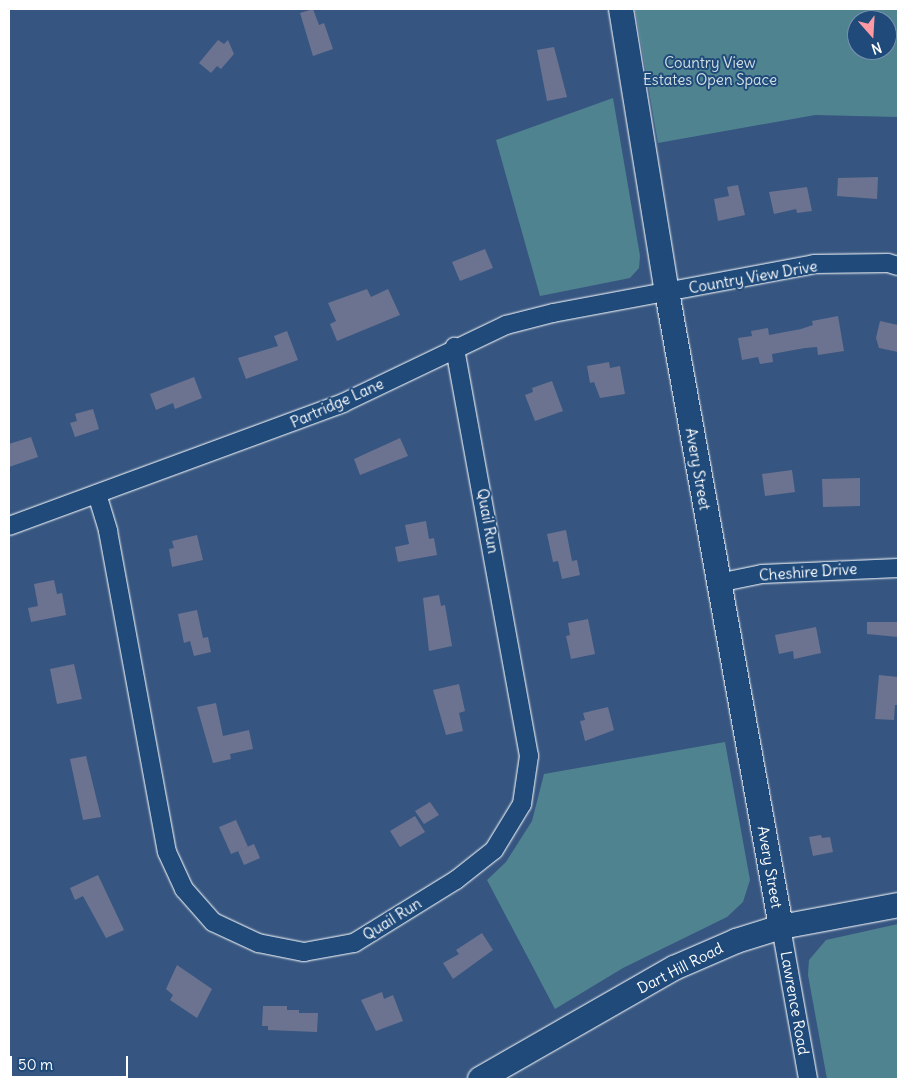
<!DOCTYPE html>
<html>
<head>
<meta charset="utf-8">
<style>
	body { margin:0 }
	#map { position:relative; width:907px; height:1088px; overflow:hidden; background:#365681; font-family:Delius,sans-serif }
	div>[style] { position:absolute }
	.green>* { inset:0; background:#508390 }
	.building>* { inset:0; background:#6c7390 }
	.roads { filter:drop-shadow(0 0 1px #fff) drop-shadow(0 0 1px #fff) }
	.street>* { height:18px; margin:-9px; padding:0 9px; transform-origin:9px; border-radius:9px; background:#1f4a7a }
	.secondary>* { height:24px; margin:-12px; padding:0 12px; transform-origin:12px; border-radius:12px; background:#1f4a7a }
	span { translate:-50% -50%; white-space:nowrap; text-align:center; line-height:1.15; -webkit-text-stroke:4px #1f4a7a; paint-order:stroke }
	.park-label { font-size:15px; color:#d3e0e3 }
	.street-label { font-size:15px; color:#fff }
	.frame { position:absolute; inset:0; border:10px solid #fff; pointer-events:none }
	.north { position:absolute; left:847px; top:10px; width:50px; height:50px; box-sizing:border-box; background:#1f4a7a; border:1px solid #7992af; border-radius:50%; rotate:161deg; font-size:14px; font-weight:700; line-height:20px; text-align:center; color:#fff }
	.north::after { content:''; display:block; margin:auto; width:18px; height:22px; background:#ff9aa2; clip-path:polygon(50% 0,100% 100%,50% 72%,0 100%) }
	.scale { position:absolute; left:10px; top:1056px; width:118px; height:22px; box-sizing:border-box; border:2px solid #fff; border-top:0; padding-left:6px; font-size:15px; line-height:18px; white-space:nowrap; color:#fff; -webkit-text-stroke:4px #1f4a7a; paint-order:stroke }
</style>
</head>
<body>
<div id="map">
	<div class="green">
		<i style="clip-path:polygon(evenodd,635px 9px,898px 9px,898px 117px,815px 115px,658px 143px,635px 9px,857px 20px,887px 20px,887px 50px,857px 50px,857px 20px)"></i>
		<i style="clip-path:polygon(613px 98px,640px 256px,639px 268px,630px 278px,540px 296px,496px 140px)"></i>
		<i style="clip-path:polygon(725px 742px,750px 880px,743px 902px,727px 917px,623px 968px,555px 1009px,487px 880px,506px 862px,532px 821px,544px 774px)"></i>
		<i style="clip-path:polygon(898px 924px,898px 1079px,827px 1079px,808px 975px,809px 960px,826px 940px)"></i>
	</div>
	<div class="building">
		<i style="clip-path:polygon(313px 9px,319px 25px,324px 23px,333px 49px,313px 56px,300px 13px)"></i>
		<i style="clip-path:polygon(218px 40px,224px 44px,228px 40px,234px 54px,221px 69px,217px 66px,211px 73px,199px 63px)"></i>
		<i style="clip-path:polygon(554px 47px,567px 97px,547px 101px,537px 50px)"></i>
		<i style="clip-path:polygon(878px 177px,877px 199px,837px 196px,838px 178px)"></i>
		<i style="clip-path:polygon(738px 185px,745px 215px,718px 221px,714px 199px,729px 196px,727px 187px)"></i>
		<i style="clip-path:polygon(807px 187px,812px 211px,797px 213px,796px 209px,774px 214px,769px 192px)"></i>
		<i style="clip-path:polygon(485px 249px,493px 268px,460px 281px,452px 262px)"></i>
		<i style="clip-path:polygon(367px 289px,371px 297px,388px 289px,400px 315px,337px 341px,330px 324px,336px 321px,328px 303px)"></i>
		<i style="clip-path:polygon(838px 316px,844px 351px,818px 355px,817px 347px,805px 348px,772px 354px,773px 362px,760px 364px,758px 357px,742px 360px,738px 338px,752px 336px,751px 331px,768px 328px,769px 335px,801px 329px,813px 325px,812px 321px)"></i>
		<i style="clip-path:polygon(880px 321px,898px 325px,898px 352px,879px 348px,876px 338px)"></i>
		<i style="clip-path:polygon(287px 331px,298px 360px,246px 379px,238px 358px,278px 346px,274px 336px)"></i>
		<i style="clip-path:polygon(609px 362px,610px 368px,620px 366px,625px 394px,600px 398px,594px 382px,590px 383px,587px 366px)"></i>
		<i style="clip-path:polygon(194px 377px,202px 398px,175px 409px,173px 403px,156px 410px,150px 394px)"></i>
		<i style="clip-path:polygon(552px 381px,563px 411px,535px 421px,525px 395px,533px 392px,532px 388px)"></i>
		<i style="clip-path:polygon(93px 409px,99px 429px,75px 437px,70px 423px,77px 421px,75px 414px)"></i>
		<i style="clip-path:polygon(31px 437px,38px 457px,9px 467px,9px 444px)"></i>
		<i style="clip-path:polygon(400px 438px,408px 456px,360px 475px,354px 459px)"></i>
		<i style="clip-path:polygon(792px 470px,795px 492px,765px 496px,762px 474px)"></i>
		<i style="clip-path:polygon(860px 478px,860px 506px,823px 507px,822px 479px)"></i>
		<i style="clip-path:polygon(426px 521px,429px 539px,434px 538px,437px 555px,398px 562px,395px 547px,409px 544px,405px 525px)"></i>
		<i style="clip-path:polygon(566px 530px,572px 561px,577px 560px,580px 575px,562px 579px,558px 561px,553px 562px,547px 534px)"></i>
		<i style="clip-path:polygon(197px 535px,203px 560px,172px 567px,169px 549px,174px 548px,172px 541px)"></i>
		<i style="clip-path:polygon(54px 580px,57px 594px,62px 593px,66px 615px,31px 622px,28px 608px,38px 606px,34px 584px)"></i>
		<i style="clip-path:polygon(439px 595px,441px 606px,445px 605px,452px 646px,429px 651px,423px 598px)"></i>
		<i style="clip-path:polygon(197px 610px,203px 638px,208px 637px,211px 652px,194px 656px,190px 641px,184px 643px,178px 614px)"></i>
		<i style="clip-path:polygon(588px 619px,595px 654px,571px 659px,566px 636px,570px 635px,568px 623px)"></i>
		<i style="clip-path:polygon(867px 622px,898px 622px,898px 637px,867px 634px)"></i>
		<i style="clip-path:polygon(816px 627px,821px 653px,794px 659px,793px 651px,779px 654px,775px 635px)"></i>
		<i style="clip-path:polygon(74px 664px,82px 699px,57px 704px,50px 669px)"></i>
		<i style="clip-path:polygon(879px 675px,898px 677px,898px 705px,895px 705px,894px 720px,875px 719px)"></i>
		<i style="clip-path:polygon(459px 684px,465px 711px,459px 713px,463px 731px,446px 735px,433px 690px)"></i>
		<i style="clip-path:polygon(216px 703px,223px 736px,249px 730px,253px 749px,230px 754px,231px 759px,213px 763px,197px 707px)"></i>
		<i style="clip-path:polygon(608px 707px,614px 730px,585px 741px,580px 721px,585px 720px,583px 713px)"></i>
		<i style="clip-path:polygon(86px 756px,101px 817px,83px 820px,70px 759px)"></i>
		<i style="clip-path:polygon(430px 802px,439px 815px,424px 824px,415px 811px)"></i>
		<i style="clip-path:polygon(415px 816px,425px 832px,400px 847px,390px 831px)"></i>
		<i style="clip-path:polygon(236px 820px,248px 847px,231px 854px,219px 827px)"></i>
		<i style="clip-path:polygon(821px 835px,822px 838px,830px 837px,833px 852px,813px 856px,809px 837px)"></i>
		<i style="clip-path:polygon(254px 844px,260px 858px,244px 865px,238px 851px)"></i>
		<i style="clip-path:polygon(98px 875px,124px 930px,106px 938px,83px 896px,75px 900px,70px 888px)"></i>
		<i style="clip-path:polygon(482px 933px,493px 950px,453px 979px,443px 963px,459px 954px,456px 950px)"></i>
		<i style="clip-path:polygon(177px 965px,212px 989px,197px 1018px,170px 1000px,173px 995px,166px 989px)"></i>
		<i style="clip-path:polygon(382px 992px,384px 999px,393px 995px,403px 1021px,376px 1031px,361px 1000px)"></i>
		<i style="clip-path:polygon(263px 1006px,287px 1006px,287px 1010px,299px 1010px,299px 1013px,318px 1013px,317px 1032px,268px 1030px,268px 1026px,262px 1026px)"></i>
	</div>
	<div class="roads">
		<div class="street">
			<i style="left:97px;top:494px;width:39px;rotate:73deg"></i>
			<i style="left:108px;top:531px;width:326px;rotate:79.6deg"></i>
			<i style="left:167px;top:852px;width:41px;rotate:65.3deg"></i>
			<i style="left:184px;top:889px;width:44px;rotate:48.7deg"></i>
			<i style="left:213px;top:922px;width:50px;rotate:25deg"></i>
			<i style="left:258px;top:943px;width:47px;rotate:11.1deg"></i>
			<i style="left:304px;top:952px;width:51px;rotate:-10.2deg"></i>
			<i style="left:354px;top:943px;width:120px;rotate:-31.7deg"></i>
			<i style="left:456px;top:880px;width:48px;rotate:-38.3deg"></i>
			<i style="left:494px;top:850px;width:54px;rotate:-58.7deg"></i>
			<i style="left:522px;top:804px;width:49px;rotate:-81.7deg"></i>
			<i style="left:529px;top:756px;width:416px;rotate:-100.3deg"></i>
			<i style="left:9px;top:526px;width:356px;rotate:-20.2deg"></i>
			<i style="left:343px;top:403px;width:181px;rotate:-25.6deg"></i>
			<i style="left:506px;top:325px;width:49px;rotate:-14.3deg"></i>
			<i style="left:553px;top:313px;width:266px;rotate:-10.6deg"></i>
			<i style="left:814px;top:264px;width:74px;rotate:-0.8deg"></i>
			<i style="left:888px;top:263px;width:10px;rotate:17deg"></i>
			<i style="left:718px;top:583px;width:45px;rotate:-11.6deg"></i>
			<i style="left:762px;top:574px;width:136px;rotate:-2.5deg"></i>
			<i style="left:781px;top:927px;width:154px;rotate:79.9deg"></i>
		</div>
		<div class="secondary">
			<i style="left:621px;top:9px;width:287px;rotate:80.8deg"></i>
			<i style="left:667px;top:292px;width:645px;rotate:79.82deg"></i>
			<i style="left:480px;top:1079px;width:224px;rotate:-29.8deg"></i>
			<i style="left:674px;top:968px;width:68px;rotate:-23.5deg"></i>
			<i style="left:736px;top:941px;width:47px;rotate:-17.3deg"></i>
			<i style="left:781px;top:927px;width:119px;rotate:-10.6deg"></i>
		</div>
	</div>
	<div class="park-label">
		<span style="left:710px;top:71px">Country View<br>Estates Open Space</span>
	</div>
	<div class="street-label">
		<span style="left:753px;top:277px;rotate:-10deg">Country View Drive</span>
		<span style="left:337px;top:403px;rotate:-24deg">Partridge Lane</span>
		<span style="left:698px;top:469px;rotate:80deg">Avery Street</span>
		<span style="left:488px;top:521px;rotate:80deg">Quail Run</span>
		<span style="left:808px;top:572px;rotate:-4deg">Cheshire Drive</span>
		<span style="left:770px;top:867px;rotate:80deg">Avery Street</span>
		<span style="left:392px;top:919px;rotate:-32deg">Quail Run</span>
		<span style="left:680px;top:968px;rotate:-27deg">Dart Hill Road</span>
		<span style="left:795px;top:1003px;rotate:80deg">Lawrence Road</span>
	</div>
	<div class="frame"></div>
	<div class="north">N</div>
	<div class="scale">50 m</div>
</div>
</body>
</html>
